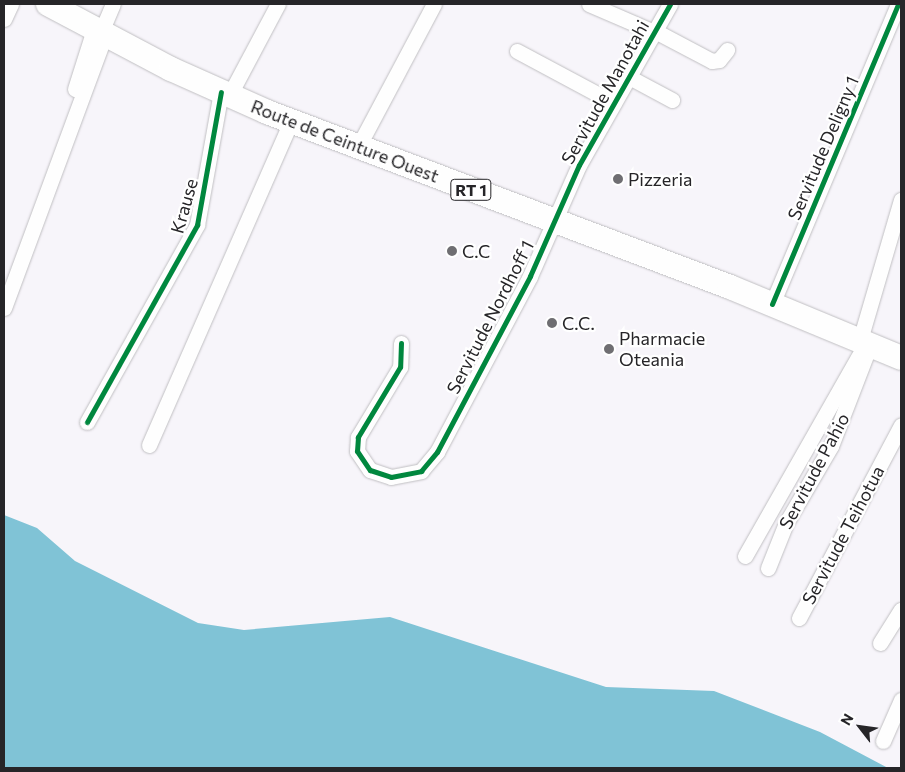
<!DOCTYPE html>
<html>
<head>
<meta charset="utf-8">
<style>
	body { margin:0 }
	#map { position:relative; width:905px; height:772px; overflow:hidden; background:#f7f5fa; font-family:Commissioner,sans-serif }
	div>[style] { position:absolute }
	.water>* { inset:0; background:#80c3d6 }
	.roads { filter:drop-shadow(0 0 1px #c0bfc2) drop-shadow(0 0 1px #c0bfc2) }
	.street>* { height:15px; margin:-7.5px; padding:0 7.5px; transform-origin:7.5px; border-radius:7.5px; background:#fefefe }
	.primary>* { height:24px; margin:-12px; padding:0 12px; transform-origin:12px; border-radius:12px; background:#fefefe }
	.cycleway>* { height:5px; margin:-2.5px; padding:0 2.5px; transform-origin:2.5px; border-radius:2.5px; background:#00873e }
	.dots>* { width:14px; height:14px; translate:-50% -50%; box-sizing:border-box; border:2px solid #fff; border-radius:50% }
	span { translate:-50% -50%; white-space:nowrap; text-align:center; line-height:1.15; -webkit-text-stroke:4.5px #fff; paint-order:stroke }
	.shield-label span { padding:1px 4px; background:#fff; border:1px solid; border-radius:4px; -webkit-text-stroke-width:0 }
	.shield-label { font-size:16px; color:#262528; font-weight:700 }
	.street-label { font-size:18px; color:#262528 }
	.poi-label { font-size:18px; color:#262528 }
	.left { translate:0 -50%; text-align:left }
	.frame { position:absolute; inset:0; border:5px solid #262528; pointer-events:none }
	.north { position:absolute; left:835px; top:702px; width:50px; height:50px; -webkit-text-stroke:4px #fff; paint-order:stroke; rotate:300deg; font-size:14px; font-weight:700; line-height:20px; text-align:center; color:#262528 }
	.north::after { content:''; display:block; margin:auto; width:18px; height:22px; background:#262528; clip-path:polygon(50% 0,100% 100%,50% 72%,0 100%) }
</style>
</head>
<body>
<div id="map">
	<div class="water">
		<i style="clip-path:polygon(4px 515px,37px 528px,75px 561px,198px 623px,244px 630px,390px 617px,606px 687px,714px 691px,820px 732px,888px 768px,4px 768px)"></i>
	</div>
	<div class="roads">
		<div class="street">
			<i style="left:589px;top:4px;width:71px;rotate:23.3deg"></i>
			<i style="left:4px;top:19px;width:17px;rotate:-65deg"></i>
			<i style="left:655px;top:31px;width:64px;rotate:27.8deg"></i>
			<i style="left:712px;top:61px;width:7px;rotate:-8deg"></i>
			<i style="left:719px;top:60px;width:13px;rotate:-51deg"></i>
			<i style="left:101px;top:32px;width:30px;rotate:-67deg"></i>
			<i style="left:517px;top:51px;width:110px;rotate:28.2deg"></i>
			<i style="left:629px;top:77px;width:49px;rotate:28.1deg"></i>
			<i style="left:75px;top:89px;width:63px;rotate:-72.4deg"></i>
			<i style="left:229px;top:96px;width:104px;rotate:-62deg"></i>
			<i style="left:358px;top:147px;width:162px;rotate:-62deg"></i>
			<i style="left:772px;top:304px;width:325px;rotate:-67.2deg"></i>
			<i style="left:4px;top:308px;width:291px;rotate:-69.7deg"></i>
			<i style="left:860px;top:340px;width:146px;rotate:-73.7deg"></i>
			<i style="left:401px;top:343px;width:24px;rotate:92deg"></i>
			<i style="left:400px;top:367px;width:82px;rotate:121deg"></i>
			<i style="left:358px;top:437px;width:14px;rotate:94deg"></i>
			<i style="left:357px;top:451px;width:23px;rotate:56deg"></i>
			<i style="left:370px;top:470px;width:22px;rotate:18deg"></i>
			<i style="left:391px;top:477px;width:31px;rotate:-11deg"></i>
			<i style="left:421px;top:471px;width:25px;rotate:-50deg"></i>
			<i style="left:437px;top:452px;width:199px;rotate:-62.1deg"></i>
			<i style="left:530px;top:276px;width:121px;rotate:-66.2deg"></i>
			<i style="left:579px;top:165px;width:185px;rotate:-60.5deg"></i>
			<i style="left:87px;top:422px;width:226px;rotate:-60.8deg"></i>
			<i style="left:197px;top:225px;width:135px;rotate:-79.8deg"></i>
			<i style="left:149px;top:445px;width:354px;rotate:-66.3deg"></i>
			<i style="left:745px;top:556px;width:231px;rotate:-60.4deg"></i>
			<i style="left:768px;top:568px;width:48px;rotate:-68.2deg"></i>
			<i style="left:786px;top:523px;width:89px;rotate:-59.7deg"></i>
			<i style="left:831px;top:446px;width:108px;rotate:-68.9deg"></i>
			<i style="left:799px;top:618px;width:218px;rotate:-62.1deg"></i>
			<i style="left:880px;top:643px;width:39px;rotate:-58deg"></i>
			<i style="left:883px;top:741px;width:45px;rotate:-66.3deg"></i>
		</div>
		<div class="primary">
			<i style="left:48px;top:4px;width:139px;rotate:27.9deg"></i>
			<i style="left:171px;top:69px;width:105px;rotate:24.1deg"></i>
			<i style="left:267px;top:112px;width:495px;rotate:20.7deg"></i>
			<i style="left:730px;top:287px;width:185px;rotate:22.5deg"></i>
		</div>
	</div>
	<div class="cycleway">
		<i style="left:772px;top:304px;width:325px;rotate:-67.2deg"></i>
		<i style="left:401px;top:343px;width:24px;rotate:92deg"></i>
		<i style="left:400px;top:367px;width:82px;rotate:121deg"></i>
		<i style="left:358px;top:437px;width:14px;rotate:94deg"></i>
		<i style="left:357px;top:451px;width:23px;rotate:56deg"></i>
		<i style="left:370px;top:470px;width:22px;rotate:18deg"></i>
		<i style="left:391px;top:477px;width:31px;rotate:-11deg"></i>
		<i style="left:421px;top:471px;width:25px;rotate:-50deg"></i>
		<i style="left:437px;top:452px;width:199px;rotate:-62.1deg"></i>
		<i style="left:530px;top:276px;width:121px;rotate:-66.2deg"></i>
		<i style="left:579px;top:165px;width:185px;rotate:-60.5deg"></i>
		<i style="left:87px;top:422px;width:226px;rotate:-60.8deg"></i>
		<i style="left:197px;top:225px;width:135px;rotate:-79.8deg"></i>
	</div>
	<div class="dots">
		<i style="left:618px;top:179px;background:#6f6e72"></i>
		<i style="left:452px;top:251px;background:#6f6e72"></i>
		<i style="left:552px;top:323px;background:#6f6e72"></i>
		<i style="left:609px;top:349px;background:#6f6e72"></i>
	</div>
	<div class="shield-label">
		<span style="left:471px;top:190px">RT 1</span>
	</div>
	<div class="street-label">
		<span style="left:605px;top:92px;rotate:-61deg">Servitude Manotahi</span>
		<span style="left:345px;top:141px;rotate:21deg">Route de Ceinture Ouest</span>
		<span style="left:823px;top:148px;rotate:-67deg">Servitude Deligny 1</span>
		<span style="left:184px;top:206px;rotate:-74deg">Krause</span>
		<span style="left:490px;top:317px;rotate:-63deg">Servitude Nordhoff 1</span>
		<span style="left:814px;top:471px;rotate:-62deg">Servitude Pahio</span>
		<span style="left:843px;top:535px;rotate:-62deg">Servitude Teihotua</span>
	</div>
	<div class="poi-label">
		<span class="left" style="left:628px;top:179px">Pizzeria</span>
		<span class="left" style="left:462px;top:251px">C.C</span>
		<span class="left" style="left:562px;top:323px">C.C.</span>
		<span class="left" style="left:619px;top:349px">Pharmacie<br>Oteania</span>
	</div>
	<div class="frame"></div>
	<div class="north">N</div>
</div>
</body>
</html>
